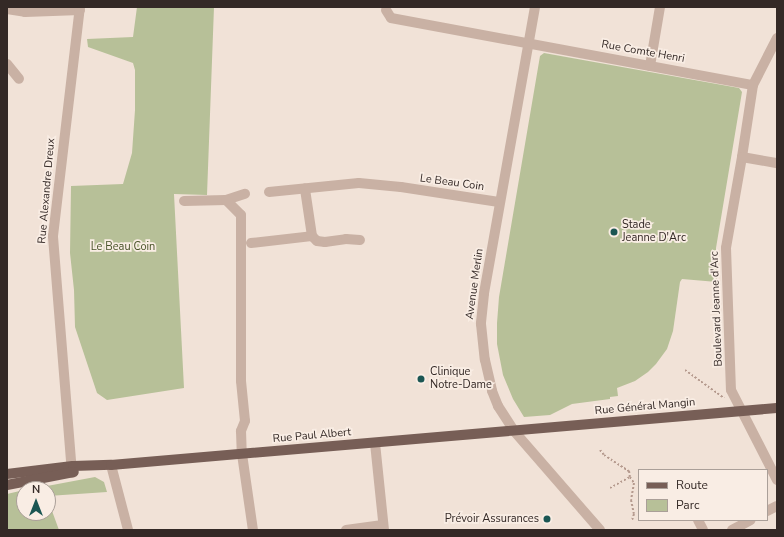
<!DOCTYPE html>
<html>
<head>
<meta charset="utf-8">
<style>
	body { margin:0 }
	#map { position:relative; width:784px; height:537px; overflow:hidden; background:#f1e2d7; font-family:"Nunito Sans",sans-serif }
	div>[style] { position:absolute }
	.green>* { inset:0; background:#b7c098 }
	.path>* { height:2px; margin-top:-1px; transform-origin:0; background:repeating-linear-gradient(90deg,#b59a8e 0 2px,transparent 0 4px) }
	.minor>* { height:10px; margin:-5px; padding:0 5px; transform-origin:5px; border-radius:5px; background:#c9b1a4 }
	.major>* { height:10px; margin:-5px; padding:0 5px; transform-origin:5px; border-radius:5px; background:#775e56 }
	.dots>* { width:11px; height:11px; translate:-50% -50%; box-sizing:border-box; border:2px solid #f9ede4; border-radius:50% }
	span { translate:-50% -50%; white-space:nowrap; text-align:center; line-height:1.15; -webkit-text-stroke:3.5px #f9ede4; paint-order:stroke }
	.street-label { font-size:11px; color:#342926 }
	.poi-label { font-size:11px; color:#342926 }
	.left { translate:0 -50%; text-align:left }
	.right { translate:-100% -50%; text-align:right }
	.park-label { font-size:11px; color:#485329 }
	.frame { position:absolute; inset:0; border:8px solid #342926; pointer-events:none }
	.legend { position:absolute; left:638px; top:469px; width:130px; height:52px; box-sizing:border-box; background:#f9ede4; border:1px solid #aa9f98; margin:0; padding:5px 7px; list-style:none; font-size:12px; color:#342926 }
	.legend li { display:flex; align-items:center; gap:8px; height:20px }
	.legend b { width:20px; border:1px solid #aa9f98 }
	.north { position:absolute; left:16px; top:481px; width:40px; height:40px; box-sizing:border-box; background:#f9ede4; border:1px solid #aa9f98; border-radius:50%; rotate:0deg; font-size:11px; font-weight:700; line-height:16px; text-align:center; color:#342926 }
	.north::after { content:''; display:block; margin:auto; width:14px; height:18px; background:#1b5653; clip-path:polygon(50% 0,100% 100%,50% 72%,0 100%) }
</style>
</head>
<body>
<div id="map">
	<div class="green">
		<i style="clip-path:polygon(137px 7px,214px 7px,207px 195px,174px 194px,184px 388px,107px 400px,97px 393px,75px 327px,74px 290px,70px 253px,71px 186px,123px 184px,132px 153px,135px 110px,135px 70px,133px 63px,88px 47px,87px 39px,133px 37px)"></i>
		<i style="clip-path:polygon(544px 53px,739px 88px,742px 92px,716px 248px,717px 282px,682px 279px,680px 282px,673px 331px,667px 349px,656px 364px,648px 372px,635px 381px,617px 388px,618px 396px,610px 397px,610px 399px,572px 404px,550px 415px,524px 417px,513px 399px,503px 375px,497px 344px,497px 323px,499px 297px,540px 56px)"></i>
		<i style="clip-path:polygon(95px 477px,104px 482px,107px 492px,48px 496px,48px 489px,31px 489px)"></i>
		<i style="clip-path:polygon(24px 490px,24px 513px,48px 513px,48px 500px,59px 530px,7px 530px,7px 494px)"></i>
	</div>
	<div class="path">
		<i style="left:685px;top:370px;width:48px;rotate:35.7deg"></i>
		<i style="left:600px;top:450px;width:6px;rotate:51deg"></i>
		<i style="left:604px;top:455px;width:30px;rotate:33deg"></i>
		<i style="left:629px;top:471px;width:6px;rotate:81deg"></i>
		<i style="left:610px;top:488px;width:23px;rotate:-29deg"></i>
		<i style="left:630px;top:477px;width:7px;rotate:56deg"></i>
		<i style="left:634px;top:483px;width:17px;rotate:100deg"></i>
		<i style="left:631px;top:500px;width:14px;rotate:78deg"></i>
		<i style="left:634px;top:514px;width:6px;rotate:108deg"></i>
	</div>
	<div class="minor">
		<i style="left:535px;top:7px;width:291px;rotate:100.1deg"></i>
		<i style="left:484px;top:294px;width:30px;rotate:96deg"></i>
		<i style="left:481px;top:324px;width:36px;rotate:84deg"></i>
		<i style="left:485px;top:360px;width:32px;rotate:77deg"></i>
		<i style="left:492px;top:391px;width:16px;rotate:68deg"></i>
		<i style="left:498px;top:406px;width:30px;rotate:57deg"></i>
		<i style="left:514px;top:431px;width:131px;rotate:49deg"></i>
		<i style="left:7px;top:9px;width:18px;rotate:9deg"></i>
		<i style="left:25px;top:12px;width:55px;rotate:-2.1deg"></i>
		<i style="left:386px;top:10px;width:9px;rotate:58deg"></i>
		<i style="left:391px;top:18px;width:368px;rotate:10.5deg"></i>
		<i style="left:777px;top:38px;width:53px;rotate:117.1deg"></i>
		<i style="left:753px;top:85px;width:73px;rotate:98.7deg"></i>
		<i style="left:742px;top:157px;width:92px;rotate:100deg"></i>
		<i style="left:726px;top:248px;width:142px;rotate:88deg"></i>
		<i style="left:731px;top:390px;width:101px;rotate:62.9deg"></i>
		<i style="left:7px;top:64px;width:19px;rotate:51deg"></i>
		<i style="left:650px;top:66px;width:60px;rotate:-80.4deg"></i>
		<i style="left:742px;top:157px;width:36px;rotate:10deg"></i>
		<i style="left:269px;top:192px;width:90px;rotate:-5.7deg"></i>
		<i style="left:359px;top:183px;width:42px;rotate:5.4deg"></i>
		<i style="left:401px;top:187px;width:99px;rotate:8.7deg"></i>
		<i style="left:226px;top:200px;width:20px;rotate:-18deg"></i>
		<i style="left:184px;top:201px;width:42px;rotate:-1.4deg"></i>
		<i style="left:226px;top:200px;width:21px;rotate:45deg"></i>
		<i style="left:241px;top:215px;width:166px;rotate:90deg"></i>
		<i style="left:241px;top:381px;width:40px;rotate:84.3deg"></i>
		<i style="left:245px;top:421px;width:11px;rotate:112deg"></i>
		<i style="left:241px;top:431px;width:23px;rotate:88deg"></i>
		<i style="left:242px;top:454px;width:77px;rotate:81.8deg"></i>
		<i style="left:312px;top:236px;width:7px;rotate:45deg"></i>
		<i style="left:317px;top:241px;width:8px;rotate:7deg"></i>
		<i style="left:325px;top:242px;width:21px;rotate:-8deg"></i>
		<i style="left:346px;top:239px;width:14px;rotate:4deg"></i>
		<i style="left:251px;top:243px;width:61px;rotate:-6.5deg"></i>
		<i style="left:312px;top:236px;width:48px;rotate:-98.5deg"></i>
		<i style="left:375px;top:443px;width:87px;rotate:84.1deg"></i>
		<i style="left:111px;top:465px;width:67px;rotate:75.3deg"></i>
		<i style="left:72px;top:473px;width:238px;rotate:-94.6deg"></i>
		<i style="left:53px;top:236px;width:231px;rotate:-83.3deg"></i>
		<i style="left:767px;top:511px;width:11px;rotate:-27deg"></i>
		<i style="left:698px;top:520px;width:11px;rotate:63deg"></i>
		<i style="left:346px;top:530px;width:37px;rotate:-8deg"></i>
		<i style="left:732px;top:530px;width:21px;rotate:-28deg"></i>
	</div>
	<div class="major">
		<i style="left:7px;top:474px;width:66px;rotate:-6.9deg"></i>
		<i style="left:73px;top:466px;width:38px;rotate:-2deg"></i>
		<i style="left:111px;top:465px;width:668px;rotate:-4.89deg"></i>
		<i style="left:7px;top:485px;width:68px;rotate:-11deg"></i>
	</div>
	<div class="dots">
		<i style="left:614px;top:232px;background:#1b5653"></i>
		<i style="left:421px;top:379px;background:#1b5653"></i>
		<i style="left:547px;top:519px;background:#1b5653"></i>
	</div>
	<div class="street-label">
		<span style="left:643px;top:52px;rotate:10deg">Rue Comte Henri</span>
		<span style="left:452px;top:183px;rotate:8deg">Le Beau Coin</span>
		<span style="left:47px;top:191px;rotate:-85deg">Rue Alexandre Dreux</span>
		<span style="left:475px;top:284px;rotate:-82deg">Avenue Merlin</span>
		<span style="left:717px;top:309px;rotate:-92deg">Boulevard Jeanne d'Arc</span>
		<span style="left:645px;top:407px;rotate:-5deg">Rue Général Mangin</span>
		<span style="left:312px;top:436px;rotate:-5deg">Rue Paul Albert</span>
	</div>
	<div class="poi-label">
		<span class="left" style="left:622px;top:232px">Stade<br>Jeanne D'Arc</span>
		<span class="left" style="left:430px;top:379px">Clinique<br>Notre-Dame</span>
		<span class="right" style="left:539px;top:519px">Prévoir Assurances</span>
	</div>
	<div class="park-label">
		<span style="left:123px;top:247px">Le Beau Coin</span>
	</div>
	<div class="frame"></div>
	<ul class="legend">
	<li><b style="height:5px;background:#775e56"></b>Route</li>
	<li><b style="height:11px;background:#b7c098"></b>Parc</li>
	</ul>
	<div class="north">N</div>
</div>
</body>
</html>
